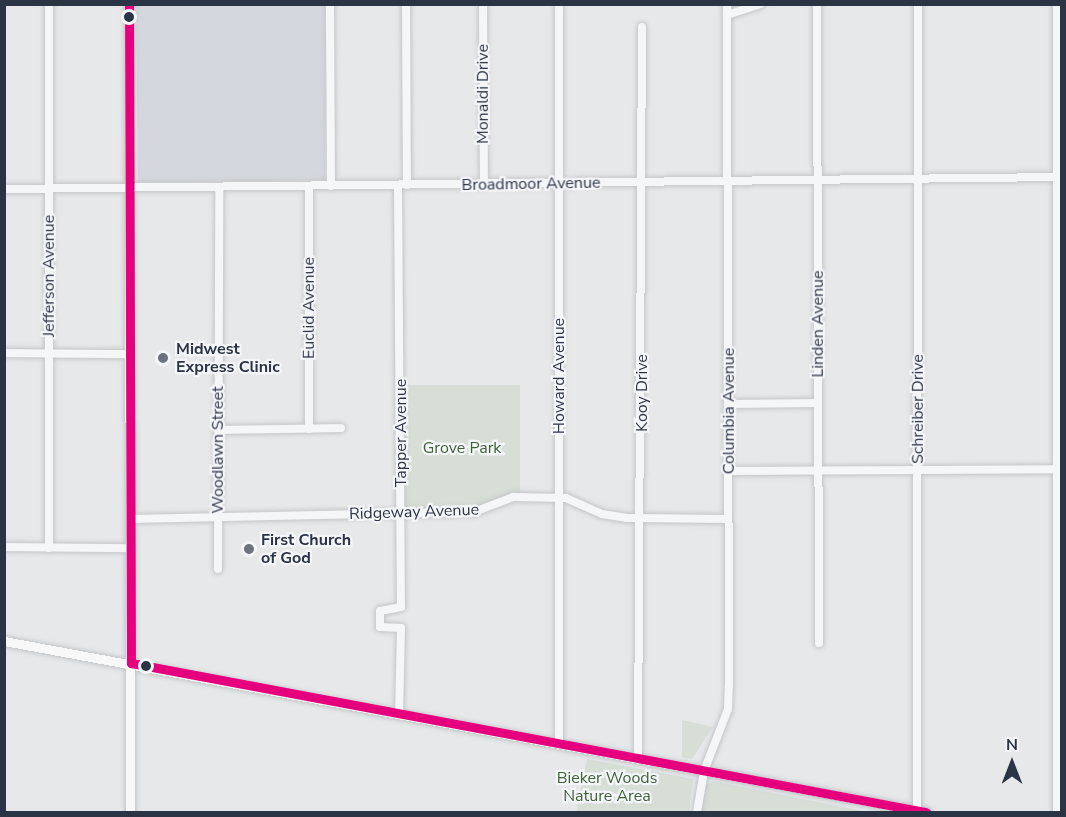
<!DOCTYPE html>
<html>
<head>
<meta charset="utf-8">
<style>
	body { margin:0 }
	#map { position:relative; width:1066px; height:817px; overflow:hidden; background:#e6e8ea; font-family:"Nunito Sans",sans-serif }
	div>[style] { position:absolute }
	.built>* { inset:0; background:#d4d7dd }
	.green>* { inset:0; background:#d6ded6 }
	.roads { filter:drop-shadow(0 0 2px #c4c6c8) drop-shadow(0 0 2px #c4c6c8) }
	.minor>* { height:8px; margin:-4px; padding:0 4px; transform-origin:4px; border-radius:4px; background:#f5f6f7 }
	.major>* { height:9px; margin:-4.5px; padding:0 4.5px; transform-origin:4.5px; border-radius:4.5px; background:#f8f8f8 }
	.bus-1>* { height:9px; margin:-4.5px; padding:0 4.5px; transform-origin:4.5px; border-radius:4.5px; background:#e5007d }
	.dots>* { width:16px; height:16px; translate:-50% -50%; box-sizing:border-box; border:3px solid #f4f6f9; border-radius:50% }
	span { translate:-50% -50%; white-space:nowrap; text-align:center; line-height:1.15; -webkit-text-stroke:4.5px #f4f6f9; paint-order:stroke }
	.street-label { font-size:16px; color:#2b3445 }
	.poi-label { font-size:16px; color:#2b3445; font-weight:700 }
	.left { translate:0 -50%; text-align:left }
	.park-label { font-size:16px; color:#3f6138 }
	.frame { position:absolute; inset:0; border:6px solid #2b3445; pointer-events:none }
	.north { position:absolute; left:982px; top:733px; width:60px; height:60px; -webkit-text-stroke:4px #f4f6f9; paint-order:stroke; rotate:0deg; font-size:16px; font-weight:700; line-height:24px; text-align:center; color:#2b3445 }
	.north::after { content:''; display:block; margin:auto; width:21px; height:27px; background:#2b3445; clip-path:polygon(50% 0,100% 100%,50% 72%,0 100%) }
</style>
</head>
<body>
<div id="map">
	<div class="built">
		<i style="clip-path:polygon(136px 5px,325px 5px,325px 180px,138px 183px)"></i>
	</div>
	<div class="green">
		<i style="clip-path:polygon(404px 385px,520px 385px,520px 494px,487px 508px,405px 510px)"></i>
		<i style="clip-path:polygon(682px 720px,713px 727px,692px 759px,682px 757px)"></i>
		<i style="clip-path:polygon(587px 759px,693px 779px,689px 812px,576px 812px)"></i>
		<i style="clip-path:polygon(713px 781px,862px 811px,862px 812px,702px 812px,704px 787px)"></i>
	</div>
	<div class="roads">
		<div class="minor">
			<i style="left:49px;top:4px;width:544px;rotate:90deg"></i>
			<i style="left:330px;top:4px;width:182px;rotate:89.7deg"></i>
			<i style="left:406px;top:4px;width:181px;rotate:89.7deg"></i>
			<i style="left:483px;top:4px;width:180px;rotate:89.7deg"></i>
			<i style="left:817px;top:4px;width:639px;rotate:89.82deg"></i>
			<i style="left:1057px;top:4px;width:808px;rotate:90deg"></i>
			<i style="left:559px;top:8px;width:735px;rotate:90deg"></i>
			<i style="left:727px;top:15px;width:35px;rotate:-18deg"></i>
			<i style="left:398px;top:186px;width:421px;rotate:89.6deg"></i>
			<i style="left:401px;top:607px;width:21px;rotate:169deg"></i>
			<i style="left:380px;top:611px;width:16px;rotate:90deg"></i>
			<i style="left:380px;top:627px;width:21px;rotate:3deg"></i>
			<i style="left:401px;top:628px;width:86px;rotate:91.3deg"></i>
			<i style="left:4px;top:189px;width:1053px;rotate:-0.65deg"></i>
			<i style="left:4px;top:353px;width:125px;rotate:0.5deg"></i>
			<i style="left:729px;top:404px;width:89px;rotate:-0.6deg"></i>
			<i style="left:309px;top:429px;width:242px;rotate:-90deg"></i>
			<i style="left:219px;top:430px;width:122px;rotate:-0.9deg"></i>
			<i style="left:729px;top:471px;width:328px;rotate:-0.3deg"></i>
			<i style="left:130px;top:519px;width:344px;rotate:-1.2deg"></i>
			<i style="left:474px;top:512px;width:42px;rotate:-21deg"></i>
			<i style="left:513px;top:497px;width:53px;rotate:1.1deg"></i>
			<i style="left:566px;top:498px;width:39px;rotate:24deg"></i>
			<i style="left:602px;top:514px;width:24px;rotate:9deg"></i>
			<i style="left:626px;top:518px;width:102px;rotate:0.6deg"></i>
			<i style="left:4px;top:547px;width:126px;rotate:0.5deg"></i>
			<i style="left:218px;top:569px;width:381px;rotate:-89.8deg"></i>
			<i style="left:638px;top:759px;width:732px;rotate:-89.69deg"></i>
			<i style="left:697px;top:812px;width:42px;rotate:-80.3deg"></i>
			<i style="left:704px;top:771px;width:66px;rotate:-68.8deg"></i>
			<i style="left:728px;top:709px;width:23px;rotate:-88deg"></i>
			<i style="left:729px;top:686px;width:682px;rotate:-90.17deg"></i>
			<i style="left:917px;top:812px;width:808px;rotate:-89.93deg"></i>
		</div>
		<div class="major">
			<i style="left:129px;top:4px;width:808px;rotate:89.93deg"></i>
			<i style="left:4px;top:641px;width:938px;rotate:10.51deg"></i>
		</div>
	</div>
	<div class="bus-1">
		<i style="left:129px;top:4px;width:659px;rotate:89.83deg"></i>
		<i style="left:131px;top:663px;width:809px;rotate:10.62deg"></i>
	</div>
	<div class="dots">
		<i style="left:129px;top:17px;background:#2b3445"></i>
		<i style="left:163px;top:358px;background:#6c737f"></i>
		<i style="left:249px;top:549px;background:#6c737f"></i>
		<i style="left:146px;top:666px;background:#2b3445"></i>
	</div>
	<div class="street-label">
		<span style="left:483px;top:94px;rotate:-90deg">Monaldi Drive</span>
		<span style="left:531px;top:184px;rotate:-1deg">Broadmoor Avenue</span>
		<span style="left:49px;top:276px;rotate:-90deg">Jefferson Avenue</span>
		<span style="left:309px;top:308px;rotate:-90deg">Euclid Avenue</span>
		<span style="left:818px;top:324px;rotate:-90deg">Linden Avenue</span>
		<span style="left:559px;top:376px;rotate:-90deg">Howard Avenue</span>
		<span style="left:642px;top:393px;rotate:-90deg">Kooy Drive</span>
		<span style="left:918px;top:409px;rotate:-90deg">Schreiber Drive</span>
		<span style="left:729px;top:411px;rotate:-90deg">Columbia Avenue</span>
		<span style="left:401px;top:433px;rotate:-90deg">Tapper Avenue</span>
		<span style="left:218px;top:450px;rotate:-90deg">Woodlawn Street</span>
		<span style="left:414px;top:512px;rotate:-2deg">Ridgeway Avenue</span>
	</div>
	<div class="poi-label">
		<span class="left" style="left:176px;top:358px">Midwest<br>Express Clinic</span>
		<span class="left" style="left:261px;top:549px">First Church<br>of God</span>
	</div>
	<div class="park-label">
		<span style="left:462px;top:448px">Grove Park</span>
		<span style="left:607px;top:787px">Bieker Woods<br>Nature Area</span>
	</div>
	<div class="frame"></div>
	<div class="north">N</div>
</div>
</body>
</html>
